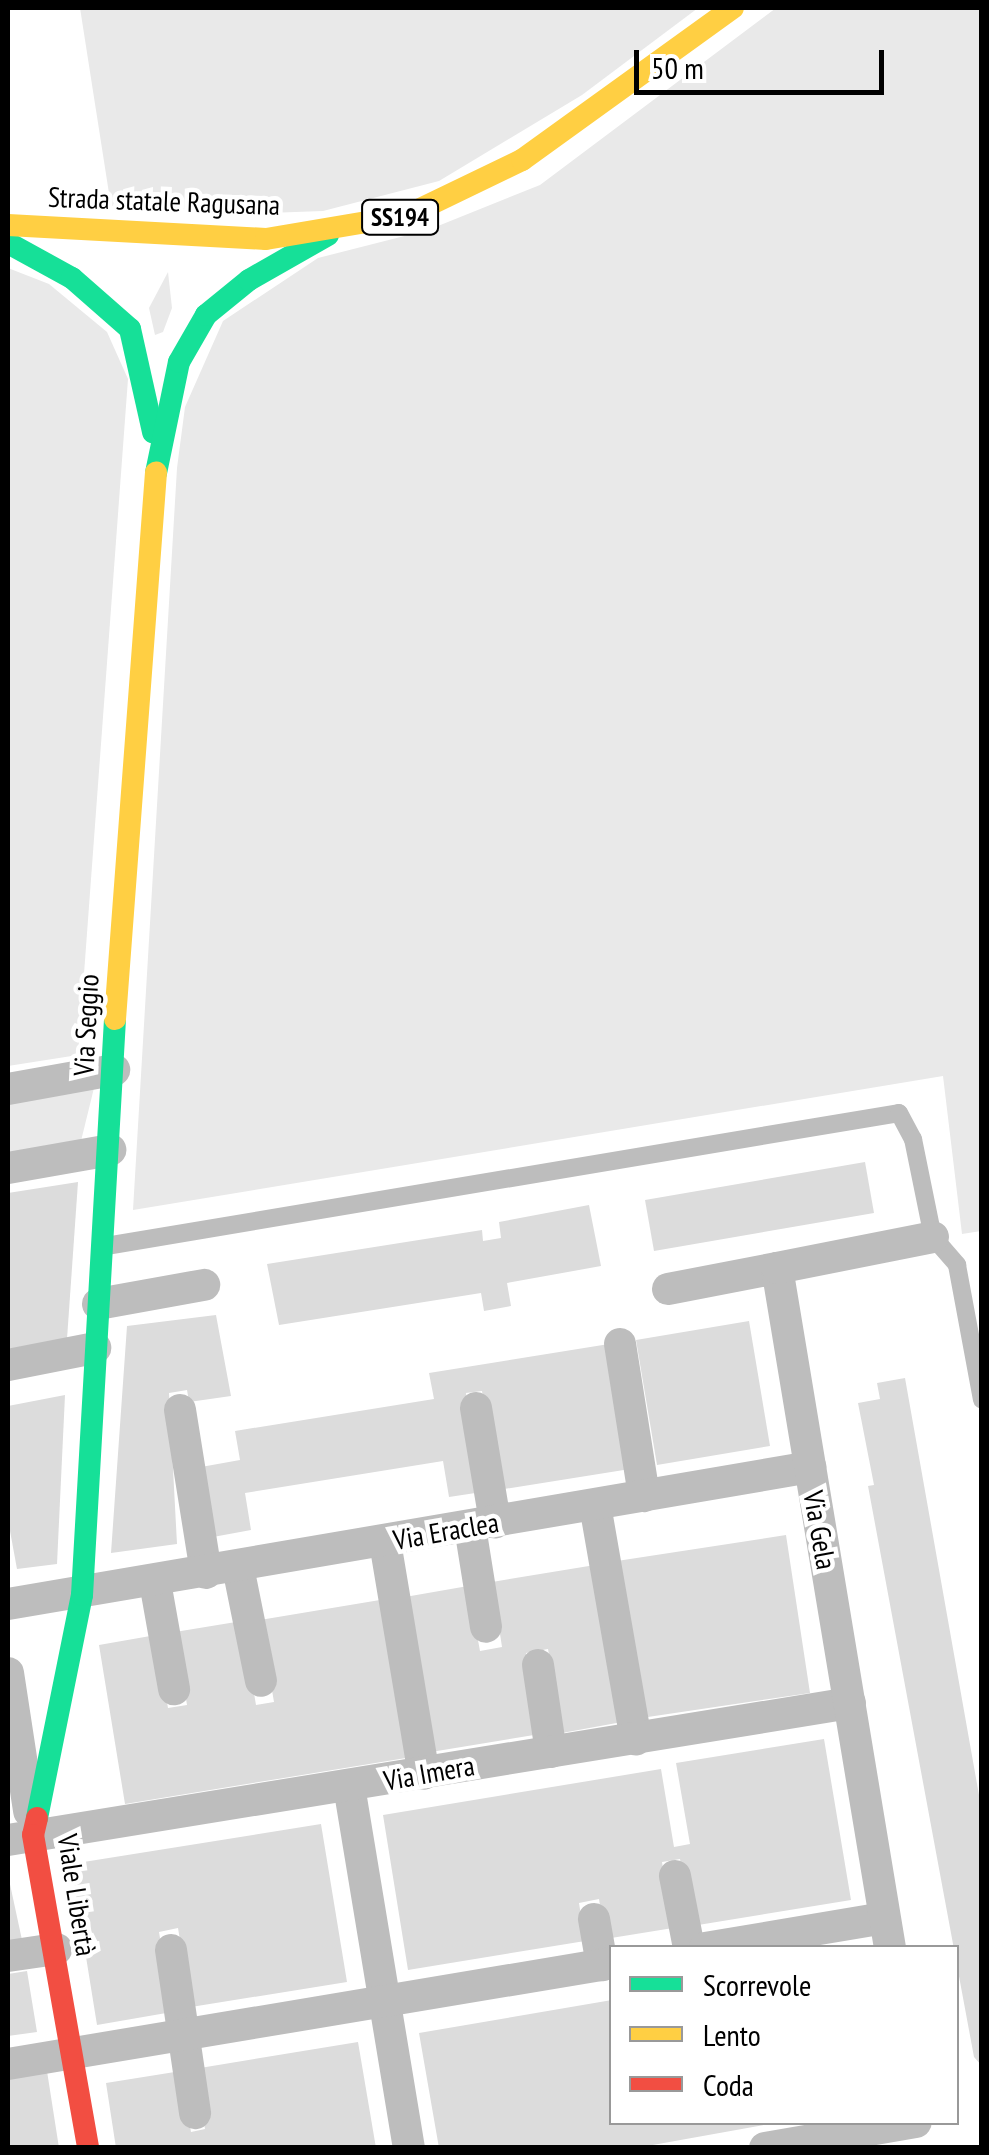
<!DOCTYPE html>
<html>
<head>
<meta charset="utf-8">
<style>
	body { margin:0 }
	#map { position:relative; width:989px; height:2155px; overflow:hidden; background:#fff; font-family:"PT Sans Narrow",sans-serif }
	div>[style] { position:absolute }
	.green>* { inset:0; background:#e9e9e9 }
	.building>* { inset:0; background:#dcdcdc }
	.lane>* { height:18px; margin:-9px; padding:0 9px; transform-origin:9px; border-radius:9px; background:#bdbdbd }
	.street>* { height:32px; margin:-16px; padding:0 16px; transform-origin:16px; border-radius:16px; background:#bdbdbd }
	.fast>* { height:22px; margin:-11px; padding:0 11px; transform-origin:11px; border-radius:11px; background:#16e098 }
	.slow>* { height:22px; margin:-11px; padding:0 11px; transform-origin:11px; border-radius:11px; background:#ffcf43 }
	.jam>* { height:22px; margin:-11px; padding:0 11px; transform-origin:11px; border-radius:11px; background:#f24e42 }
	span { translate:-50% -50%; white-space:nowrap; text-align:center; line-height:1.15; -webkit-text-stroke:9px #fff; paint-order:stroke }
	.shield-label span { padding:2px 8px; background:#fff; border:2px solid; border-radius:8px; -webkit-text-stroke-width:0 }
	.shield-label { font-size:25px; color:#000; font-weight:700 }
	.street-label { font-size:28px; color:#000 }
	.frame { position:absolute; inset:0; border:10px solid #000; pointer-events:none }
	.legend { position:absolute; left:609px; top:1945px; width:350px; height:180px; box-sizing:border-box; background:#fff; border:2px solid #999; margin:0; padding:12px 18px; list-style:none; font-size:30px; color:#000 }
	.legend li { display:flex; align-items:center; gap:20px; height:50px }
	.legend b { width:50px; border:2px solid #999 }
	.scale { position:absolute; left:634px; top:50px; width:250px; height:45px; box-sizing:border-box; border:5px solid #000; border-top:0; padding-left:12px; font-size:30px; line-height:35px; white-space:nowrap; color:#000; -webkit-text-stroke:8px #fff; paint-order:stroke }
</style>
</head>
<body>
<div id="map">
	<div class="green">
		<i style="clip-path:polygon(80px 8px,698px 8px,582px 95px,439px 181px,323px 211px,244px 214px,111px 206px)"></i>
		<i style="clip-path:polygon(776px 8px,981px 8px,981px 1231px,962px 1234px,943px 1076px,133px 1210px,177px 468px,185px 407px,223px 321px,318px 258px,428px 230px,540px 185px)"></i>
		<i style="clip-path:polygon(8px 268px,49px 284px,107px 332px,128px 379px,78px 1055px,8px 1066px)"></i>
		<i style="clip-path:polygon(168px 272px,172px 308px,163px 332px,155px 335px,149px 308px)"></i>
		<i style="clip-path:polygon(94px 1088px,80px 1145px,8px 1157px,8px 1103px)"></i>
	</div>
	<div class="building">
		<i style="clip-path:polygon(865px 1162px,874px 1213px,654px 1251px,645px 1200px)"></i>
		<i style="clip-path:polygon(78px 1182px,67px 1339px,8px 1349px,8px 1193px)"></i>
		<i style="clip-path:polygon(589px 1205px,601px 1266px,507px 1283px,511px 1306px,484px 1311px,481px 1293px,279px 1325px,267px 1264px,482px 1230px,483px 1241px,501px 1238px,499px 1222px)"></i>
		<i style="clip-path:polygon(216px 1315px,231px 1396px,189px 1402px,187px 1390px,169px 1393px,177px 1544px,111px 1553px,127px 1326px)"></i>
		<i style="clip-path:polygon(749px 1321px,770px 1446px,657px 1465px,636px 1340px)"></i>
		<i style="clip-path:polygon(609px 1344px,630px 1469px,498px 1490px,482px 1391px,466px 1393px,482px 1492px,449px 1497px,443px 1461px,245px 1493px,251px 1530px,213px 1537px,201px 1467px,240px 1460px,235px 1431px,434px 1399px,429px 1373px)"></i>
		<i style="clip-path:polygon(905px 1378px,982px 1812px,982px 2066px,974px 2057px,868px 1486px,874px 1485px,858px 1403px,880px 1399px,877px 1383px)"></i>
		<i style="clip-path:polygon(65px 1395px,57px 1564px,17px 1569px,8px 1520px,8px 1406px)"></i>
		<i style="clip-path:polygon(786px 1535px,810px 1693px,641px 1718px,617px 1561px)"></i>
		<i style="clip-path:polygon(595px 1565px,622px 1722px,562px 1733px,548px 1649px,526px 1653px,540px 1734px,431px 1752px,405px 1597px,468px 1586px,480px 1651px,502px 1647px,492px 1582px)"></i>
		<i style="clip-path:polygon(386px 1599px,412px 1757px,125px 1804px,99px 1645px,156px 1635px,168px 1708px,187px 1705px,175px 1632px,242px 1621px,256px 1705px,274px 1702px,260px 1620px)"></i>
		<i style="clip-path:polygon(824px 1739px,851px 1900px,692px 1926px,680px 1859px,662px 1862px,673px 1928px,605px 1939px,599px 1899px,579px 1903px,585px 1941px,408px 1970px,383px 1815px,661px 1769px,674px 1847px,690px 1844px,676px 1763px)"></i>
		<i style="clip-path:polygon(321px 1824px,347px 1982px,191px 2007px,178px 1928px,159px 1932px,172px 2012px,97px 2025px,71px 1864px)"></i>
		<i style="clip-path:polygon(8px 1875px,22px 1940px,8px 1942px)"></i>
		<i style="clip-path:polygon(27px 1971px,37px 2032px,8px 2036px,8px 1974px)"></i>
		<i style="clip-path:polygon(612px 2000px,612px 2122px,769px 2124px,636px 2148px,439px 2148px,419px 2033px)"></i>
		<i style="clip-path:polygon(358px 2042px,376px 2148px,116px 2148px,106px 2083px,181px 2071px,191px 2132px,205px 2129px,194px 2069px)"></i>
		<i style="clip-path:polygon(47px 2071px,59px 2148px,8px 2148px,8px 2077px)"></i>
	</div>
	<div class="lane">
		<i style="left:106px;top:1246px;width:804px;rotate:-9.52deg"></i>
		<i style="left:899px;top:1113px;width:30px;rotate:62deg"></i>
		<i style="left:913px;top:1139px;width:100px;rotate:78.5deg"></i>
		<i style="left:933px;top:1237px;width:37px;rotate:49deg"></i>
		<i style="left:957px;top:1265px;width:137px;rotate:79.5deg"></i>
	</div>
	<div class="street">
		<i style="left:8px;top:1089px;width:108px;rotate:-10.2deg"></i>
		<i style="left:8px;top:1168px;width:104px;rotate:-10deg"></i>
		<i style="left:668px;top:1289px;width:111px;rotate:-10.9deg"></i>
		<i style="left:98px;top:1304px;width:108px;rotate:-10.2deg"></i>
		<i style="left:620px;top:1344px;width:154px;rotate:81deg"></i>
		<i style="left:8px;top:1365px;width:89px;rotate:-11.1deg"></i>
		<i style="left:476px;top:1408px;width:116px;rotate:80.5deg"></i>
		<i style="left:180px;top:1410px;width:165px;rotate:80.9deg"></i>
		<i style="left:595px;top:1505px;width:238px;rotate:80.1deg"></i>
		<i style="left:470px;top:1527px;width:101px;rotate:80.9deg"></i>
		<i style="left:385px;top:1542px;width:235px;rotate:80.5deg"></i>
		<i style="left:238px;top:1567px;width:116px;rotate:78.6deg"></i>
		<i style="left:155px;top:1582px;width:109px;rotate:79.9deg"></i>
		<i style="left:8px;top:1604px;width:814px;rotate:-9.69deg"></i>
		<i style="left:538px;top:1665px;width:88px;rotate:81.5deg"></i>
		<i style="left:8px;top:1673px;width:140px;rotate:81.3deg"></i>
		<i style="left:349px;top:1786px;width:367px;rotate:80.6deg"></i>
		<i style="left:8px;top:1840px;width:853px;rotate:-9.24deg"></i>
		<i style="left:675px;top:1876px;width:73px;rotate:79deg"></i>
		<i style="left:594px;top:1919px;width:47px;rotate:80.1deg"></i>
		<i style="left:705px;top:1948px;width:181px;rotate:-9.5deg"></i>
		<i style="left:890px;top:1948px;width:689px;rotate:-99.43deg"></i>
		<i style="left:777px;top:1268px;width:159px;rotate:-11.2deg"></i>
		<i style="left:171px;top:1950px;width:165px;rotate:81.6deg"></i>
		<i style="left:8px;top:1956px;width:49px;rotate:-8.3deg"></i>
		<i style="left:8px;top:2064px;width:612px;rotate:-9.49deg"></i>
		<i style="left:765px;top:2148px;width:153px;rotate:-9.8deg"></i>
	</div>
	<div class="fast">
		<i style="left:8px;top:243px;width:73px;rotate:28.7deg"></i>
		<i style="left:72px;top:278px;width:77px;rotate:41.3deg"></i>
		<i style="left:130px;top:329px;width:106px;rotate:77.4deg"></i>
		<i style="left:156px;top:473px;width:113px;rotate:-78.3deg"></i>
		<i style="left:179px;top:362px;width:54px;rotate:-60.1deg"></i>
		<i style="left:206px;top:315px;width:55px;rotate:-39.1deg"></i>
		<i style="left:249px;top:280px;width:91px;rotate:-29.7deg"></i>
		<i style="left:37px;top:1818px;width:227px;rotate:-78.6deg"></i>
		<i style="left:82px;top:1595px;width:577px;rotate:-86.72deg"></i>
	</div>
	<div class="slow">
		<i style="left:8px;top:225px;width:258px;rotate:3.1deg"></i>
		<i style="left:266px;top:239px;width:144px;rotate:-9.6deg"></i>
		<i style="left:408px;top:215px;width:127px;rotate:-25.8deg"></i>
		<i style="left:522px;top:160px;width:260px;rotate:-35.8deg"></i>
		<i style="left:115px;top:1019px;width:548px;rotate:-85.71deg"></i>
	</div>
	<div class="jam">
		<i style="left:37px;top:1818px;width:17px;rotate:103deg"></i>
		<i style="left:33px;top:1835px;width:318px;rotate:80deg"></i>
	</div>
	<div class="shield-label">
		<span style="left:400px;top:217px">SS194</span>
	</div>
	<div class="street-label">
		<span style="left:164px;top:201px;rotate:2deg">Strada statale Ragusana</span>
		<span style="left:86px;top:1025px;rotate:-87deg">Via Seggio</span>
		<span style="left:820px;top:1530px;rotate:80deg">Via Gela</span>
		<span style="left:446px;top:1531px;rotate:-10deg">Via Eraclea</span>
		<span style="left:429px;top:1773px;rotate:-10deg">Via Imera</span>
		<span style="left:77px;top:1895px;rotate:81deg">Viale Libertà</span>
	</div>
	<div class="frame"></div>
	<ul class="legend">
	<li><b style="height:12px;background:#16e098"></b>Scorrevole</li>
	<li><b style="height:12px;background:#ffcf43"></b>Lento</li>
	<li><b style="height:12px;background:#f24e42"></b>Coda</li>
	</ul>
	<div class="scale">50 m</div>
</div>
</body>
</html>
